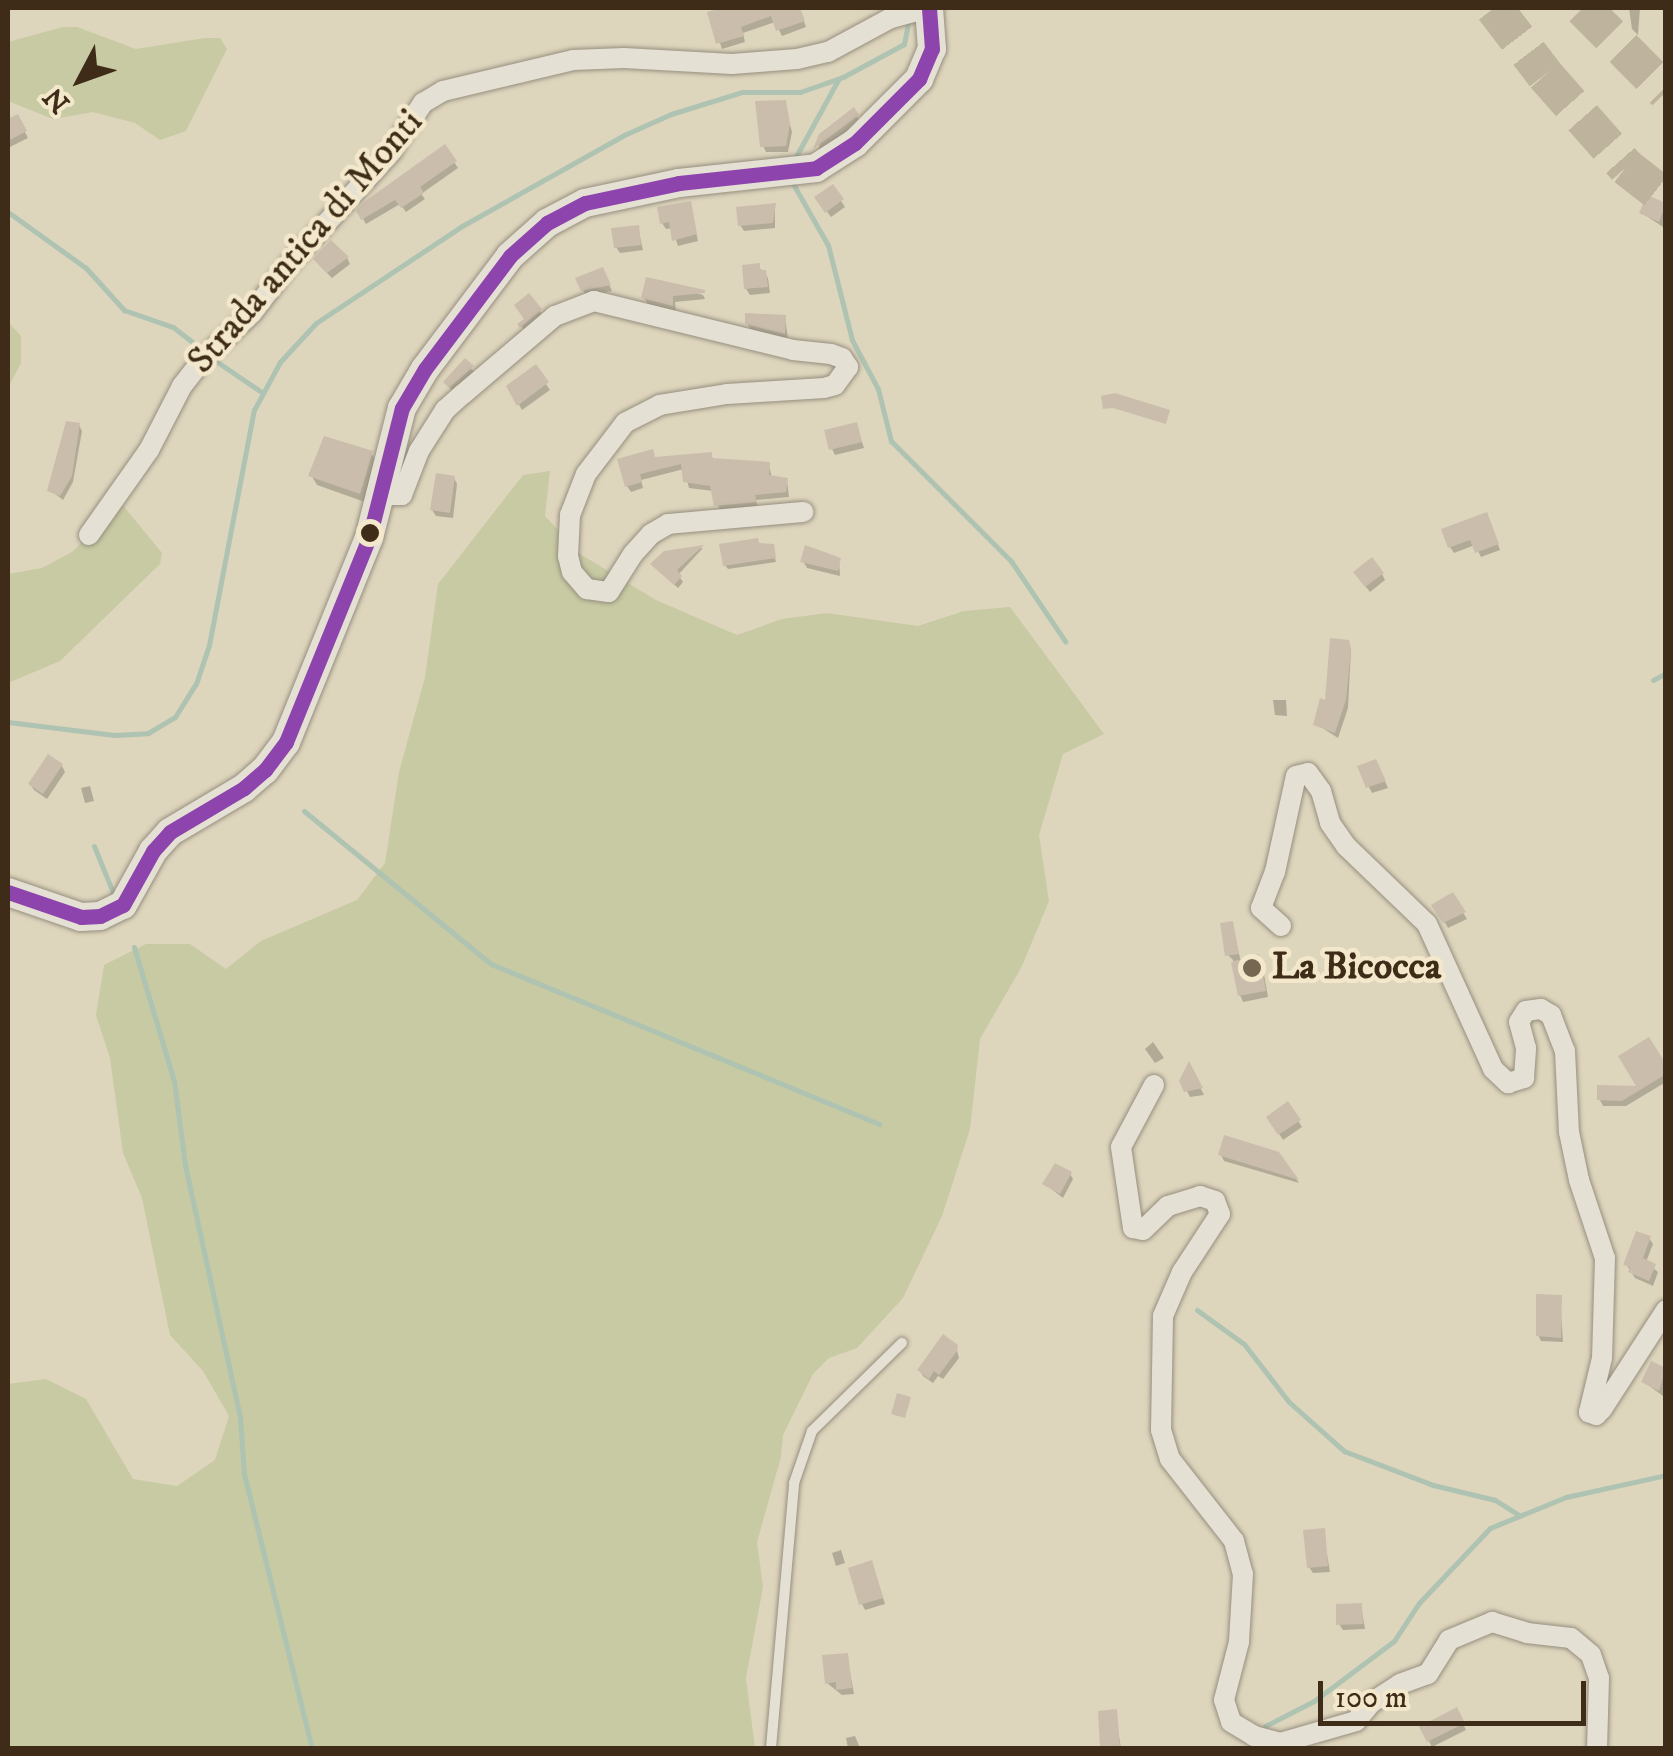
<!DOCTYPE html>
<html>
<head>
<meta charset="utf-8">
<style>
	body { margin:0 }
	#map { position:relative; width:1673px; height:1756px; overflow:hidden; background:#ded5bd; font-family:"IM FELL DW Pica",serif }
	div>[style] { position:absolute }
	.green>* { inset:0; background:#c7caa3 }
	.shadow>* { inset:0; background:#0003 }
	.stream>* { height:5px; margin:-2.5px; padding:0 2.5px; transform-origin:2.5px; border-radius:2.5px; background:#aec3b1 }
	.building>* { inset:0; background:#cbbdac }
	.highway-tunnel>* { height:38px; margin-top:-19px; transform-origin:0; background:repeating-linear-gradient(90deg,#beb39c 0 38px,transparent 0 57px) }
	.roads { filter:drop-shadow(0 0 2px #968f7f) drop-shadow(0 0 2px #968f7f) }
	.lane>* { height:10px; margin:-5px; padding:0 5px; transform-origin:5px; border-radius:5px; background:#e5e0d4 }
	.street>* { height:20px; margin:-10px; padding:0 10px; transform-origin:10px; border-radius:10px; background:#e5e0d4 }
	.secondary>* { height:28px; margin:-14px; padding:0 14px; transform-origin:14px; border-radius:14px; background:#e5e0d4 }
	.bus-1>* { height:15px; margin:-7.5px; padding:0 7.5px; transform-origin:7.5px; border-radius:7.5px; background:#8e44ad }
	.dots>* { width:28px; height:28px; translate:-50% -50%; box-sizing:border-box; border:5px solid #f3e8cb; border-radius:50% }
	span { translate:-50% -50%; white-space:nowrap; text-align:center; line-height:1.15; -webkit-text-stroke:9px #f3e8cb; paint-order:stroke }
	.street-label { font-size:38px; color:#3e2c18 }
	.poi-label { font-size:38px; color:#3e2c18; font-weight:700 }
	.left { translate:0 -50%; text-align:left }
	.frame { position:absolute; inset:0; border:10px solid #3e2c18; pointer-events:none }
	.north { position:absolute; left:30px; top:30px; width:100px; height:100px; -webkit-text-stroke:8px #f3e8cb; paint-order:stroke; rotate:229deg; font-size:28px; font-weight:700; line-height:40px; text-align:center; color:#3e2c18 }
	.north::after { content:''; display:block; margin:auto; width:35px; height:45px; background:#3e2c18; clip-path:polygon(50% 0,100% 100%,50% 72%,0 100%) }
	.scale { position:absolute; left:1318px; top:1681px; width:268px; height:45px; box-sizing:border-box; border:5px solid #3e2c18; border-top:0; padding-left:12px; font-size:30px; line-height:35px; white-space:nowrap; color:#3e2c18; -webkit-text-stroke:8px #f3e8cb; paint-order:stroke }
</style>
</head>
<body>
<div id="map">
	<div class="green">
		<i style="clip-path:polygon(63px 27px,77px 27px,136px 49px,205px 38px,220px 38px,227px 49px,186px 131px,160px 140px,135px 123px,93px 112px,53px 119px,8px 101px,8px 42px)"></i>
		<i style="clip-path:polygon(8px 322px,21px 336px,21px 363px,8px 388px)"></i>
		<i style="clip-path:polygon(550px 471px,545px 516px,580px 554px,656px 600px,737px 635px,782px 619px,827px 613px,918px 626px,964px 611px,1010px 607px,1104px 734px,1063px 754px,1039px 835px,1049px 901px,1022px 966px,980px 1039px,970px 1129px,942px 1216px,903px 1298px,857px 1348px,829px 1358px,813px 1374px,783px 1435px,781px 1457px,757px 1542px,763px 1587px,746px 1678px,755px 1748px,8px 1748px,8px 1384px,46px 1379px,86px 1399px,133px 1479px,177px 1486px,215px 1460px,229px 1416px,203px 1371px,170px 1335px,142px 1198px,123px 1153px,110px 1058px,96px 1015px,104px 965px,146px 944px,190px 944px,226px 969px,261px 941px,357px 900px,385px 863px,399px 772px,425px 677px,438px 584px,523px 475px)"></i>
		<i style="clip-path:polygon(121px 503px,162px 553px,160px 564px,60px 661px,8px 683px,8px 574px,42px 568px,72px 552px)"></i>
	</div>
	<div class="shadow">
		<i style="clip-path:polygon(731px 8px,738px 14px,752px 8px,799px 8px,806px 27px,782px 36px,775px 22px,743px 33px,745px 42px,722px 49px,710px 14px)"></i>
		<i style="clip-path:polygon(1629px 8px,1640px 8px,1638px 35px,1632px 29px)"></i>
		<i style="clip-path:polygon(784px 103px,792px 132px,788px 152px,766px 152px,763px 146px)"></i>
		<i style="clip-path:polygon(853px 111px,860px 121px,818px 153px,821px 135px)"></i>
		<i style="clip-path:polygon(17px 117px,28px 138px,8px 148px,8px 122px)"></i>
		<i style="clip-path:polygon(444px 147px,458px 168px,421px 194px,425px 199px,406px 212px,400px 204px,366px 224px,359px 212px)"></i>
		<i style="clip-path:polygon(832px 187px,845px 207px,831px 217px,817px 198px)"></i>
		<i style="clip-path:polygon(1648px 198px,1666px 206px,1663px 227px,1642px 213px)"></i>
		<i style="clip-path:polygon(690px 204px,698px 241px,678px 246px,672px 228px,666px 229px,662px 223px)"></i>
		<i style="clip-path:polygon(775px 205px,775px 228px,744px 231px,740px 225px)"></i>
		<i style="clip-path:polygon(638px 228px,643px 250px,620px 253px,616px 247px)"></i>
		<i style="clip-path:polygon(347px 258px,350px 264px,332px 278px,319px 265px)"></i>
		<i style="clip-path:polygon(758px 266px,768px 278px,770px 293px,750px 295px,746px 289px)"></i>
		<i style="clip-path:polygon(605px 276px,612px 291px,586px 297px,583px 290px)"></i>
		<i style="clip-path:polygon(648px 280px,703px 295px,705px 299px,675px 302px,676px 311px,648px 304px,644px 298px)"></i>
		<i style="clip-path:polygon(540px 311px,543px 317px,525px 332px,520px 324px)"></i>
		<i style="clip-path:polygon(785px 317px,788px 339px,751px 330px,747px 323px)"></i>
		<i style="clip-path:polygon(465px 362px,476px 374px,454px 393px,446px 383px)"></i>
		<i style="clip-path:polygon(535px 368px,550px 390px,522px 410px,509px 387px)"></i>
		<i style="clip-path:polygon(856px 424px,864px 448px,835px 455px,832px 449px)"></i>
		<i style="clip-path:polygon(79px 425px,82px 431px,73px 482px,63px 500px,50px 490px)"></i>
		<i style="clip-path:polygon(371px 453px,377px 463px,365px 502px,317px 485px,311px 475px)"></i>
		<i style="clip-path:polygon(711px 455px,714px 460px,769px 465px,772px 478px,787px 480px,789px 497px,756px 500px,758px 508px,720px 511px,713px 491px,689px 488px,684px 469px,641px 480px,643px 488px,631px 492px,627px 486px,656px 459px)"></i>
		<i style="clip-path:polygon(454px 478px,457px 484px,453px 518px,436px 516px,432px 510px)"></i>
		<i style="clip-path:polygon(1490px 521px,1500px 550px,1481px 557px,1475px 545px,1454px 553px,1450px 547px)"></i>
		<i style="clip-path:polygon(759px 545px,772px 546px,776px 562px,728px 569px,725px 565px)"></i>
		<i style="clip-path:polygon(703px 548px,678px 575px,683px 582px,678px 588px,653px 565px,666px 553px)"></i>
		<i style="clip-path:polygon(839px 560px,840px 576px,807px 568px,803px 561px)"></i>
		<i style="clip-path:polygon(1382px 574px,1385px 580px,1370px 592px,1359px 578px)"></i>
		<i style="clip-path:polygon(1348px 643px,1351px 649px,1348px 708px,1338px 738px,1316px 724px)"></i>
		<i style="clip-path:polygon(1273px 700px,1286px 700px,1287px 716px,1275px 715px)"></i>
		<i style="clip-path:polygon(62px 766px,65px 772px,47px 799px,34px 790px,30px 784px)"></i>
		<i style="clip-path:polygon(1379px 768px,1388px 788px,1372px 793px,1369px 787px)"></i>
		<i style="clip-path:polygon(90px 786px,94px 801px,85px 803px,81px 788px)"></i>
		<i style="clip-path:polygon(1452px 895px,1467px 919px,1448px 928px,1435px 906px)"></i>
		<i style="clip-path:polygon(1232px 924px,1241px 962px,1258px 957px,1262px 963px,1268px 997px,1243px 1002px,1240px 995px,1233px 960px,1228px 955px)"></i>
		<i style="clip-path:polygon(1153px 1042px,1164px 1058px,1155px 1063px,1145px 1049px)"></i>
		<i style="clip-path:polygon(1189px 1066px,1204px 1095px,1190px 1097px,1182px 1081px)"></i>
		<i style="clip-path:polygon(1666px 1069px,1666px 1082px,1626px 1106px,1603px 1106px,1600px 1100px,1641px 1089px)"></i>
		<i style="clip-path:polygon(1288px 1105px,1302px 1127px,1283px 1140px,1269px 1118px)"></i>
		<i style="clip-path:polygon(1278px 1154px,1299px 1183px,1224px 1161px,1221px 1155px)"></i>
		<i style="clip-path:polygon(1070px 1174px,1073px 1179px,1063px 1198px,1045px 1184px)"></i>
		<i style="clip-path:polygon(1649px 1238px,1653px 1244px,1646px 1262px,1658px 1272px,1653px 1286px,1635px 1278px,1626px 1264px)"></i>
		<i style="clip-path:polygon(1560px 1297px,1563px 1342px,1541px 1341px,1538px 1335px)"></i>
		<i style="clip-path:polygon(956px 1347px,959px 1358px,943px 1379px,938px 1376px,933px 1383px,923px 1376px,920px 1370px)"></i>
		<i style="clip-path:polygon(1652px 1364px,1666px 1370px,1663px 1396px,1644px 1382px)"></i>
		<i style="clip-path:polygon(1323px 1531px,1330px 1572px,1313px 1573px,1309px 1567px)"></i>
		<i style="clip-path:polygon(841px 1550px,845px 1563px,836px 1566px,832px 1553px)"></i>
		<i style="clip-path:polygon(874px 1569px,885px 1604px,865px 1610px,862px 1604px)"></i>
		<i style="clip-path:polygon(1361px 1606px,1365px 1629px,1343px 1630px,1339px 1624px)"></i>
		<i style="clip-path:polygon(847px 1656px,854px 1694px,842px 1695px,827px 1683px)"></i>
		<i style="clip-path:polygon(1456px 1710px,1466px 1730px,1432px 1747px,1422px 1728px)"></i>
		<i style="clip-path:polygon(1115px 1712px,1121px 1748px,1103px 1748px,1100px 1713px)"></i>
		<i style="clip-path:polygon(855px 1736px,860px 1748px,848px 1748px,846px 1738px)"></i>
	</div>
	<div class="stream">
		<i style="left:794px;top:160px;width:91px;rotate:-61.2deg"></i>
		<i style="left:792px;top:182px;width:73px;rotate:60.3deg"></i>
		<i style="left:828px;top:245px;width:98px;rotate:75.8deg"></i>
		<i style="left:852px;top:340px;width:55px;rotate:62deg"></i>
		<i style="left:878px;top:389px;width:54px;rotate:76deg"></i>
		<i style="left:891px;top:441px;width:170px;rotate:45deg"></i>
		<i style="left:1011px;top:561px;width:97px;rotate:56deg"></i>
		<i style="left:8px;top:212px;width:96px;rotate:35.7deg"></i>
		<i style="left:86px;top:268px;width:57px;rotate:47.9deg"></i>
		<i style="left:124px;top:310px;width:52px;rotate:19.1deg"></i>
		<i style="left:173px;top:327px;width:37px;rotate:38deg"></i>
		<i style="left:210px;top:357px;width:64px;rotate:34.2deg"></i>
		<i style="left:1653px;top:680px;width:15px;rotate:-28deg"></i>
		<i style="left:8px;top:722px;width:107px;rotate:7deg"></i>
		<i style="left:114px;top:735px;width:34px;rotate:-3deg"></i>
		<i style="left:148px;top:733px;width:31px;rotate:-31deg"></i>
		<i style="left:175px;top:717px;width:39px;rotate:-58deg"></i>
		<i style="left:196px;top:684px;width:41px;rotate:-71.6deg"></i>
		<i style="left:209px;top:645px;width:239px;rotate:-79.2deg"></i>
		<i style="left:254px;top:410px;width:55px;rotate:-61.6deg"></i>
		<i style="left:280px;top:362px;width:53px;rotate:-47.3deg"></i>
		<i style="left:316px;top:323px;width:175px;rotate:-33.6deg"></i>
		<i style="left:462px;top:226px;width:186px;rotate:-29.3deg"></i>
		<i style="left:624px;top:135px;width:51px;rotate:-24.1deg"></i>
		<i style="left:671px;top:114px;width:74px;rotate:-17.2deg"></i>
		<i style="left:742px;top:92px;width:58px"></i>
		<i style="left:800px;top:92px;width:46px;rotate:-19.2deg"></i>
		<i style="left:843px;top:77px;width:69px;rotate:-28.4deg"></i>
		<i style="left:904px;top:44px;width:21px;rotate:-79deg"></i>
		<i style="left:304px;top:811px;width:242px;rotate:39.3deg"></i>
		<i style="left:491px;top:964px;width:420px;rotate:22.4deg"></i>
		<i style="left:94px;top:846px;width:53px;rotate:67.8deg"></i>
		<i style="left:134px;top:947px;width:140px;rotate:73.4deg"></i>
		<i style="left:174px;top:1081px;width:85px;rotate:82.5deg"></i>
		<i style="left:185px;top:1165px;width:259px;rotate:77.7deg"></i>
		<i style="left:240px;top:1418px;width:56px;rotate:85.9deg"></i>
		<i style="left:244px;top:1474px;width:282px;rotate:76.1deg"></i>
		<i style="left:1197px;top:1310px;width:58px;rotate:35.9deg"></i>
		<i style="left:1244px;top:1344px;width:73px;rotate:52.2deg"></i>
		<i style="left:1289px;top:1402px;width:74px;rotate:41.7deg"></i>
		<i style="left:1344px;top:1451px;width:95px;rotate:20.9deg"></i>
		<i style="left:1433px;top:1485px;width:64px;rotate:13.6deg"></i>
		<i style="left:1495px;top:1500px;width:28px;rotate:32deg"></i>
		<i style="left:1265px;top:1726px;width:55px;rotate:-27deg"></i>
		<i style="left:1314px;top:1701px;width:100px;rotate:-36.9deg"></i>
		<i style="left:1394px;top:1641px;width:45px;rotate:-56.7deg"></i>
		<i style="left:1419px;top:1603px;width:103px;rotate:-46.6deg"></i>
		<i style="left:1490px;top:1528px;width:82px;rotate:-22.2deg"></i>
		<i style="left:1566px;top:1497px;width:102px;rotate:-12.4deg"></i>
	</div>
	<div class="building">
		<i style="clip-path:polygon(722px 8px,800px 8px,805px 21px,776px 31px,771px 16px,741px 27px,744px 36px,716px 44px,707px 12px)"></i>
		<i style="clip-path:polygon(786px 100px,790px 124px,786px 146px,760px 147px,755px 101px)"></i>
		<i style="clip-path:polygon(854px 107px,859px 115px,813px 149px,819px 134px)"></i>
		<i style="clip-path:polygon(18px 114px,27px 131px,8px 141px,8px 119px)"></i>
		<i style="clip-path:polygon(445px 144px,457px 161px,420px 187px,424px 193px,401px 208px,395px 200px,361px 220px,356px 211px,364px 202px)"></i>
		<i style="clip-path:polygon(833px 184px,844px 199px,825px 213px,814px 197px)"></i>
		<i style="clip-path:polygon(1647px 195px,1666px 203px,1659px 222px,1639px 213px)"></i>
		<i style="clip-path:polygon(691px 201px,697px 234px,672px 241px,669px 222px,660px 224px,657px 207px)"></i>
		<i style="clip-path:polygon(776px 203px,773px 223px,738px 226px,736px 207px)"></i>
		<i style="clip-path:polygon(639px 225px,641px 245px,614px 248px,611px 228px)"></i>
		<i style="clip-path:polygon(331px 240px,349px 257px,327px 273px,313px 259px)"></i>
		<i style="clip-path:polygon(760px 263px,760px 270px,766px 270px,768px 287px,744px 289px,742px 265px)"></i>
		<i style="clip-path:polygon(603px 267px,611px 285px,581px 291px,575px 278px)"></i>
		<i style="clip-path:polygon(646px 277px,705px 290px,705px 293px,673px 296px,673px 306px,641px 298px)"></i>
		<i style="clip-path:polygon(529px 293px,542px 309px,520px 328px,517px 324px,524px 319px,514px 305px)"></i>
		<i style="clip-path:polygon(745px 313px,786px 315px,785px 334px,745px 324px)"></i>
		<i style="clip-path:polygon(465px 358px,474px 366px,449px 388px,443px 382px)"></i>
		<i style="clip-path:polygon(536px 364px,549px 382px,517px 406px,506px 386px)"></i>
		<i style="clip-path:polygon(1115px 393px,1170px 410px,1166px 424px,1113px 408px,1103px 409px,1101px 396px)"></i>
		<i style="clip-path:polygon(66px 421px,80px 423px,72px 476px,60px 496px,47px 491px)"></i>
		<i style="clip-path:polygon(857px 422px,862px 442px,829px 450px,824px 430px)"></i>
		<i style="clip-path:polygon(324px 436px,373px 451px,360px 494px,308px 476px)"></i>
		<i style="clip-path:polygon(653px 449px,655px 457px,712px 452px,712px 458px,770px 462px,769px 475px,788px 478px,786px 492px,755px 495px,757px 502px,714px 506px,710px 486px,683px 482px,681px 464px,640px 474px,642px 482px,625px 487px,617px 459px)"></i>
		<i style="clip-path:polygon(436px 473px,455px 476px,450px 513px,430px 510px)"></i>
		<i style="clip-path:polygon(1487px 512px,1499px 544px,1475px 553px,1470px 540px,1448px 548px,1441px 529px)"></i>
		<i style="clip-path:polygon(758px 538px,759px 543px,774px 544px,776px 558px,723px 566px,719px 544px)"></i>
		<i style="clip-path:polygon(704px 545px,677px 570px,682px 576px,674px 585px,650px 564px,664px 551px)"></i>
		<i style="clip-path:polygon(805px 545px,841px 558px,838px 571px,800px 562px)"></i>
		<i style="clip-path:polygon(1372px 557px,1384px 573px,1365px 587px,1353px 572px)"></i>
		<i style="clip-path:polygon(1330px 638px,1349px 640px,1351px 649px,1346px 700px,1335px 733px,1313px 725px,1320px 698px,1325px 700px)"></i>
		<i style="clip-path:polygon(48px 754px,63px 764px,43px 794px,28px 784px)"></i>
		<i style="clip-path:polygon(1376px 759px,1386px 781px,1366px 788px,1357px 766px)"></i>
		<i style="clip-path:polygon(1453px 892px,1466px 912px,1443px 923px,1431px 905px)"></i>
		<i style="clip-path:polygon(1233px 921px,1239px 954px,1225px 956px,1220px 923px)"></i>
		<i style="clip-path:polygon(1259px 954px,1266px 991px,1238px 996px,1231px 962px)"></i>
		<i style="clip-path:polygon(1649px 1037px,1666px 1064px,1666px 1074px,1622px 1101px,1597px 1100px,1597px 1085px,1636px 1086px,1618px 1056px)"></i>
		<i style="clip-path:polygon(1189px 1061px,1203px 1088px,1184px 1092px,1179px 1081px)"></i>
		<i style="clip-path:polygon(1288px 1101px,1301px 1120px,1278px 1135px,1266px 1117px)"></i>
		<i style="clip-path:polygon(1224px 1135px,1279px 1152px,1299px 1180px,1218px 1155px)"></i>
		<i style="clip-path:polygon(1055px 1163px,1072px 1172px,1060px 1194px,1042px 1184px)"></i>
		<i style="clip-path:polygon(1636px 1231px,1651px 1236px,1643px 1258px,1656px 1264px,1649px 1281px,1628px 1272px,1630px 1267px,1623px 1265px)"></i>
		<i style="clip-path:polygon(1536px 1294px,1562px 1295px,1561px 1338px,1536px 1336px)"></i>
		<i style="clip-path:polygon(943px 1334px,958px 1345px,957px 1351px,939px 1375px,934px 1371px,929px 1379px,917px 1370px)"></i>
		<i style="clip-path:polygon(1651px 1361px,1666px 1368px,1659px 1391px,1641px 1382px)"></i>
		<i style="clip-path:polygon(897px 1393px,911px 1397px,905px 1418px,891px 1414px)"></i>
		<i style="clip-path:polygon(1325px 1528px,1328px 1566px,1307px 1568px,1303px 1530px)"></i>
		<i style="clip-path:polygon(872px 1560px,883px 1598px,859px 1605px,848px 1568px)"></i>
		<i style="clip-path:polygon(1362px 1603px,1363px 1624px,1336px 1625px,1336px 1604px)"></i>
		<i style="clip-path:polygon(848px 1653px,852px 1688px,836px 1690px,836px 1682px,825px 1684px,822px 1655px)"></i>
		<i style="clip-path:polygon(1457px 1707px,1465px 1723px,1427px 1742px,1419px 1727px)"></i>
		<i style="clip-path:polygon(1117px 1709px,1120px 1748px,1100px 1748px,1098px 1711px)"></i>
	</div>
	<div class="highway-tunnel">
		<i style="left:1494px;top:8px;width:84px;rotate:52.7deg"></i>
		<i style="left:1545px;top:75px;width:123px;rotate:48.6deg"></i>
		<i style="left:1626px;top:167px;width:51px;rotate:37.8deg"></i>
		<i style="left:1583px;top:8px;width:118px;rotate:45.3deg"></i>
	</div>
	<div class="roads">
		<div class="lane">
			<i style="left:771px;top:1748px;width:266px;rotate:-85deg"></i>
			<i style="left:794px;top:1483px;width:55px;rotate:-70.9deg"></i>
			<i style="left:812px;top:1431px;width:126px;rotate:-44.4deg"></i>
		</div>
		<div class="street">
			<i style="left:379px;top:495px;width:23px"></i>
			<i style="left:402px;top:495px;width:47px;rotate:-68.9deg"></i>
			<i style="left:419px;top:451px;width:49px;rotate:-57.6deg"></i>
			<i style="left:445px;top:410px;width:24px;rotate:-42deg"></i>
			<i style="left:463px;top:394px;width:121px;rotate:-40.3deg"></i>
			<i style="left:555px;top:316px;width:42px;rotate:-21deg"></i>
			<i style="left:594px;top:301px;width:205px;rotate:13.8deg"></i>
			<i style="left:793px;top:350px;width:38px;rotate:6deg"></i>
			<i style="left:831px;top:354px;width:12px;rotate:20deg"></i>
			<i style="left:842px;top:358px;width:11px;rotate:56deg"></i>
			<i style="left:848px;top:367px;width:22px;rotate:126deg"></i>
			<i style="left:835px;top:385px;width:11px;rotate:165deg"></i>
			<i style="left:824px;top:388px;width:97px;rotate:176.5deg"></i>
			<i style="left:727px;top:394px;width:68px;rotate:170.7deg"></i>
			<i style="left:660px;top:405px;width:39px;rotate:153deg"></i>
			<i style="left:625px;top:423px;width:64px;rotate:127.4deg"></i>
			<i style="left:586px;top:474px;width:44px;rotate:111.3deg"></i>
			<i style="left:570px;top:515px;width:41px;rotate:92.8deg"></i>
			<i style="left:568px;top:556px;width:16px;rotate:76deg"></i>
			<i style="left:572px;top:572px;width:23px;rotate:49deg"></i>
			<i style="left:587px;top:589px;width:22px;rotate:8deg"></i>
			<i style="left:609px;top:592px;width:45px;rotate:-57.7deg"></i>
			<i style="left:633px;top:554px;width:27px;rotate:-48deg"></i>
			<i style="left:651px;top:534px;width:20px;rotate:-30deg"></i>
			<i style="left:668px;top:524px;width:136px;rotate:-5.1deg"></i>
			<i style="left:89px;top:535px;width:104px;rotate:-54.8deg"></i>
			<i style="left:149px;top:450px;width:72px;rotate:-62.7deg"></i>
			<i style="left:182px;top:386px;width:33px;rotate:-52deg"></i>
			<i style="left:202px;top:360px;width:69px;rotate:-43.2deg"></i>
			<i style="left:252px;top:313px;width:64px;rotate:-52.6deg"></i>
			<i style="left:291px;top:262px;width:149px;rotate:-47.7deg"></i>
			<i style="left:391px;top:152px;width:59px;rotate:-56.9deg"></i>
			<i style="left:423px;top:103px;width:23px;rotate:-31deg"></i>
			<i style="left:443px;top:91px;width:134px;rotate:-13.4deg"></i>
			<i style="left:573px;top:60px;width:51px;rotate:-2.2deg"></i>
			<i style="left:624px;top:58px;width:108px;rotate:3.2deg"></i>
			<i style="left:732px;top:64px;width:65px;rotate:-4.4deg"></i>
			<i style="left:797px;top:59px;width:32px;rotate:-13deg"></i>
			<i style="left:828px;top:52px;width:72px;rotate:-28.4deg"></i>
			<i style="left:891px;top:18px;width:38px;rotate:-15deg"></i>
			<i style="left:1281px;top:926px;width:27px;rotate:-138deg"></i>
			<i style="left:1261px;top:908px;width:39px;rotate:-69deg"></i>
			<i style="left:1275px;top:872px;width:98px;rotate:-77.7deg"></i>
			<i style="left:1296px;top:776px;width:12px;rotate:-14deg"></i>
			<i style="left:1308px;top:773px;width:22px;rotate:54deg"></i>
			<i style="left:1321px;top:791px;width:33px;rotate:74deg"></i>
			<i style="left:1330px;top:823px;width:28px;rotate:55deg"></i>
			<i style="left:1346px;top:846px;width:112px;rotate:43.9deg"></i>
			<i style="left:1427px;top:924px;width:159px;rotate:65.5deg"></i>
			<i style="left:1493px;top:1069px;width:21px;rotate:43deg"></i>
			<i style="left:1508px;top:1083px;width:17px;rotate:-17deg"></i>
			<i style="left:1524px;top:1078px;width:30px;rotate:-86deg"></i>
			<i style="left:1526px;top:1048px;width:27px;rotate:-105deg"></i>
			<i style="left:1519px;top:1022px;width:13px;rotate:-58deg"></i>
			<i style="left:1526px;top:1011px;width:15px;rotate:-8deg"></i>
			<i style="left:1541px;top:1009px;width:12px;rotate:31deg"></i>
			<i style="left:1551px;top:1015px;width:39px;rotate:69deg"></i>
			<i style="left:1565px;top:1051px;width:81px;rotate:87.2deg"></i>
			<i style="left:1569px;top:1132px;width:49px;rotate:78.2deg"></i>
			<i style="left:1579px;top:1180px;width:82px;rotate:71.6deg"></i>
			<i style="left:1605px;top:1258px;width:100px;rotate:91.7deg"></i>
			<i style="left:1602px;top:1358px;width:56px;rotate:103.5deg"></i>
			<i style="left:1589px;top:1412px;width:8px;rotate:23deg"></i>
			<i style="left:1596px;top:1415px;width:8px;rotate:-45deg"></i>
			<i style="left:1602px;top:1409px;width:118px;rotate:-57.1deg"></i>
			<i style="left:1154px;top:1085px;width:70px;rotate:118deg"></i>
			<i style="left:1121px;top:1147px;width:82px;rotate:81.6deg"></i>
			<i style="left:1133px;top:1228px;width:10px;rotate:11deg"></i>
			<i style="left:1143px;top:1230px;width:35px;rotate:-44deg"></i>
			<i style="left:1168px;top:1206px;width:34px;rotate:-17deg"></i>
			<i style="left:1200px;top:1196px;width:16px;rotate:18deg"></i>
			<i style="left:1215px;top:1201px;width:14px;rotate:69deg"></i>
			<i style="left:1220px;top:1214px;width:69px;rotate:123.2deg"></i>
			<i style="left:1182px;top:1272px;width:48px;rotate:113.4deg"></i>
			<i style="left:1163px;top:1316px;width:114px;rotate:91deg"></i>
			<i style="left:1161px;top:1430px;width:30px;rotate:73deg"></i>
			<i style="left:1170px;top:1459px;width:104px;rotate:52deg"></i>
			<i style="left:1234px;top:1541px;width:34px;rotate:75deg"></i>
			<i style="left:1243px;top:1574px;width:68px;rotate:93.4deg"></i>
			<i style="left:1239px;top:1642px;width:60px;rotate:104.5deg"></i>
			<i style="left:1224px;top:1700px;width:23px;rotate:72deg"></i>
			<i style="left:1231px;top:1722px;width:27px;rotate:31deg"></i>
			<i style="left:1254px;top:1736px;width:27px;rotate:15deg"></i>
			<i style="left:1280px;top:1743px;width:79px;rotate:-16.1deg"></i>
			<i style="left:1356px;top:1721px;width:23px;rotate:-50deg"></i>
			<i style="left:1371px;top:1703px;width:35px;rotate:-33deg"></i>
			<i style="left:1400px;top:1684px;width:30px;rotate:-20deg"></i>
			<i style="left:1428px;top:1674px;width:40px;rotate:-58deg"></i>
			<i style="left:1449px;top:1640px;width:47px;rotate:-22.7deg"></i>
			<i style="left:1492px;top:1622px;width:37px;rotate:17deg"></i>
			<i style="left:1527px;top:1633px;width:44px;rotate:6.5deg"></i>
			<i style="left:1571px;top:1638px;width:26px;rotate:40deg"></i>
			<i style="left:1591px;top:1655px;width:24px;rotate:71deg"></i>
			<i style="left:1599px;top:1678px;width:70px;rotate:91.6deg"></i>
		</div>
		<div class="secondary">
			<i style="left:8px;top:892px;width:77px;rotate:18.9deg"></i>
			<i style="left:81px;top:917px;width:19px;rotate:-3deg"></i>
			<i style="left:100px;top:916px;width:25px;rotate:-26deg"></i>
			<i style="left:123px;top:905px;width:62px;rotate:-60.9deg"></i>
			<i style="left:153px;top:851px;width:25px;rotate:-48deg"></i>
			<i style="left:170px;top:832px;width:86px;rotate:-30.7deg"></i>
			<i style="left:244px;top:788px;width:28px;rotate:-41deg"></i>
			<i style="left:265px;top:770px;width:35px;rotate:-53deg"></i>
			<i style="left:286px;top:742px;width:220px;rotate:-67.9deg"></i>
			<i style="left:369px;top:538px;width:134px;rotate:-75.8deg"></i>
			<i style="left:402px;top:408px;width:45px;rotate:-59.5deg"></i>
			<i style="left:425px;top:369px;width:141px;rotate:-53deg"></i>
			<i style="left:510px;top:256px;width:50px;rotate:-41.7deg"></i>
			<i style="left:547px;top:223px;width:43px;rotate:-27.8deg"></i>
			<i style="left:585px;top:203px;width:96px;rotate:-12deg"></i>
			<i style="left:679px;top:183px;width:138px;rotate:-6.2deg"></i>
			<i style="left:816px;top:168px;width:46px;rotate:-32.7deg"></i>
			<i style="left:855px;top:143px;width:91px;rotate:-45deg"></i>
			<i style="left:919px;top:79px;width:33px;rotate:-67deg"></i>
			<i style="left:932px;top:49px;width:41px;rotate:-94.2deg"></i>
		</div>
	</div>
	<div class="bus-1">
		<i style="left:8px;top:892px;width:77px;rotate:18.9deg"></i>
		<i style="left:81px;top:917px;width:19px;rotate:-3deg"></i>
		<i style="left:100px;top:916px;width:25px;rotate:-26deg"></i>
		<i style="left:123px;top:905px;width:62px;rotate:-60.9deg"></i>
		<i style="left:153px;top:851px;width:25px;rotate:-48deg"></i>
		<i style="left:170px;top:832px;width:86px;rotate:-30.7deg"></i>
		<i style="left:244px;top:788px;width:28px;rotate:-41deg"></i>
		<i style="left:265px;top:770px;width:35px;rotate:-53deg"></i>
		<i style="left:286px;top:742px;width:220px;rotate:-67.9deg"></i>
		<i style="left:369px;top:538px;width:134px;rotate:-75.8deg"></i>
		<i style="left:402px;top:408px;width:45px;rotate:-59.5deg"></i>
		<i style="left:425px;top:369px;width:141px;rotate:-53deg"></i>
		<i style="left:510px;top:256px;width:50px;rotate:-41.7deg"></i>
		<i style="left:547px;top:223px;width:43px;rotate:-27.8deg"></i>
		<i style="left:585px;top:203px;width:96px;rotate:-12deg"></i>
		<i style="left:679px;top:183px;width:138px;rotate:-6.2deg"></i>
		<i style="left:816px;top:168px;width:46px;rotate:-32.7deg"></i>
		<i style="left:855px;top:143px;width:91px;rotate:-45deg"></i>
		<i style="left:919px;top:79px;width:33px;rotate:-67deg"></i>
		<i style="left:932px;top:49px;width:41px;rotate:-94.2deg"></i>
	</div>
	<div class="dots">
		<i style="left:370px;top:533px;background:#3e2c18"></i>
		<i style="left:1252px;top:968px;background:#766752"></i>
	</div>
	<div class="street-label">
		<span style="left:306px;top:242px;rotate:-49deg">Strada antica di Monti</span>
	</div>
	<div class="poi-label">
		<span class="left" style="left:1272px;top:968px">La Bicocca</span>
	</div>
	<div class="frame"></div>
	<div class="north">N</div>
	<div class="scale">100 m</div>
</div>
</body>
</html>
